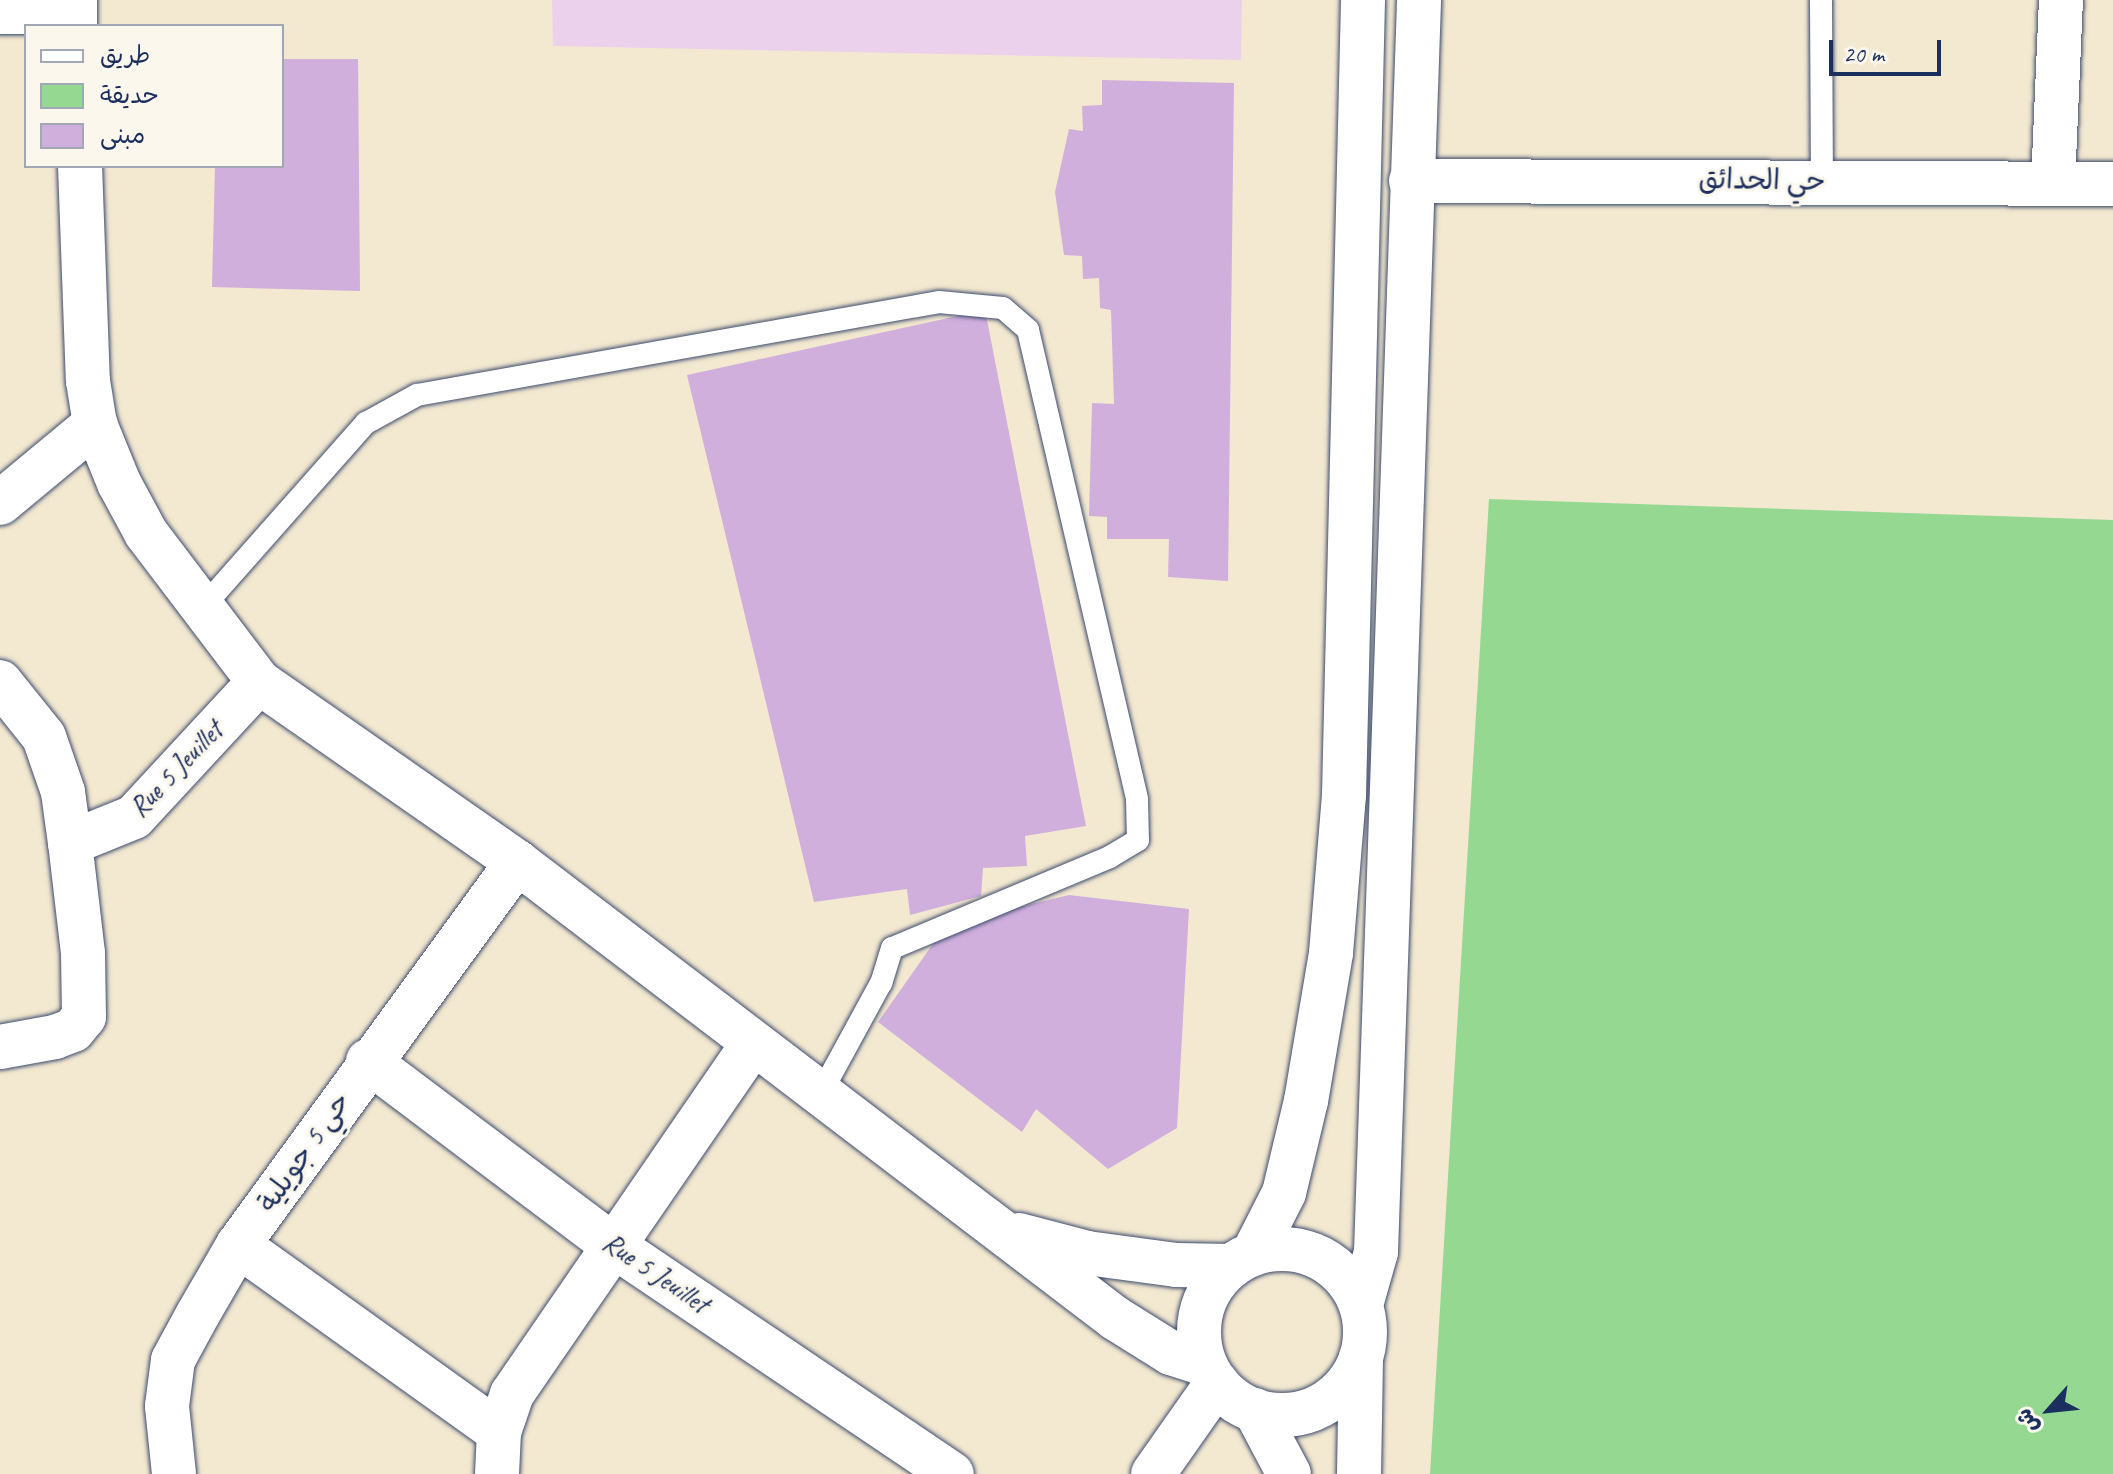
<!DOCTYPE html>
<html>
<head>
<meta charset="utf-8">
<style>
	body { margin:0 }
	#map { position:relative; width:2113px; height:1474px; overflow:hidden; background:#f3e8d0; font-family:Caveat,"Playpen Sans Arabic",sans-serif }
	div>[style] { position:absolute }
	.built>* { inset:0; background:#ebd1eb }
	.green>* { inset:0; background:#95d891 }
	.building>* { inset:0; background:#d0afdc }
	.roads { filter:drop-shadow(0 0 2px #3b4b6f) drop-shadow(0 0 2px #3b4b6f) }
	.service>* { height:22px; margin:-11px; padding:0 11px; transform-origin:11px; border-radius:11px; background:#fff }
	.minor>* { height:44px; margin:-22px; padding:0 22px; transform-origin:22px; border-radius:22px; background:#fff }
	.tertiary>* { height:44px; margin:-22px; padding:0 22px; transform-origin:22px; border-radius:22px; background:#fff }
	.secondary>* { height:44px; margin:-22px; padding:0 22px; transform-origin:22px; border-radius:22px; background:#fff }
	.secondary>.ring { margin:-22px; padding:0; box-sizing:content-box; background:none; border:44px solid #fff; border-radius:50% }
	span { translate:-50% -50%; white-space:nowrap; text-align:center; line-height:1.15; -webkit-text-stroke:6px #fbf7ec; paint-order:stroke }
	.street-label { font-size:28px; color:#1b2f5e }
	.legend { position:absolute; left:24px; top:24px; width:260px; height:144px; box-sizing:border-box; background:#fbf7ec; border:2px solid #a1a7b3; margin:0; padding:10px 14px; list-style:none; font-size:24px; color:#1b2f5e }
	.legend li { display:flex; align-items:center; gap:16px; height:40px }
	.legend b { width:40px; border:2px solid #a1a7b3 }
	.north { position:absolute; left:2009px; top:1370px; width:80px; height:80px; -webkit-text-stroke:6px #fbf7ec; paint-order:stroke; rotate:243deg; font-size:22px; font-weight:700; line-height:32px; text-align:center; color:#1b2f5e }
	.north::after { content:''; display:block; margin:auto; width:28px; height:36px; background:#1b2f5e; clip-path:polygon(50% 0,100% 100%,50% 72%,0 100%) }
	.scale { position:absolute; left:1829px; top:40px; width:112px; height:36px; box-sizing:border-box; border:4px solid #1b2f5e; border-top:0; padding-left:10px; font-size:24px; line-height:28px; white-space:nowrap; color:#1b2f5e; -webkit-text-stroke:6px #fbf7ec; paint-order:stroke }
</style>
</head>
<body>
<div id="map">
	<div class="built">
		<i style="clip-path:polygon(552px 0,1242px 0,1241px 60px,553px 46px)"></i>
	</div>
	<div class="green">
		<i style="clip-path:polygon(1489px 499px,2113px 520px,2113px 1474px,1430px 1474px)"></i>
	</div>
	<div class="building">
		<i style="clip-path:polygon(282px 59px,358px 59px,360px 291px,212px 287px,215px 166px,282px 166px)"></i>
		<i style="clip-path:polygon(1102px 80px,1234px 83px,1228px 581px,1168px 577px,1169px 539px,1107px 539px,1107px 517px,1089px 516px,1092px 403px,1114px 404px,1111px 310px,1100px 308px,1099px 278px,1083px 279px,1082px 256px,1064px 255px,1055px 192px,1069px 129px,1083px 131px,1082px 106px,1102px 105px)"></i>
		<i style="clip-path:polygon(985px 310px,1086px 826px,1025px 836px,1027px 866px,983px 868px,981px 896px,910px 915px,907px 889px,814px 902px,687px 375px)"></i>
		<i style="clip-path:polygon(1069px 895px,1189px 909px,1177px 1128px,1108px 1169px,1036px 1109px,1022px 1132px,878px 1022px,935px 941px,1019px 907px)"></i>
	</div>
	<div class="roads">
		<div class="service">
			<i style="left:1821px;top:0;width:181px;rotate:89.7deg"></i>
			<i style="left:203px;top:607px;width:246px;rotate:-48.5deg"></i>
			<i style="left:366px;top:423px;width:58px;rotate:-28.8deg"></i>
			<i style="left:417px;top:395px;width:530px;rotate:-10.1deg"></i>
			<i style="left:939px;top:302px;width:64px;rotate:5.4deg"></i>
			<i style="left:1003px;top:308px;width:33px;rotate:41deg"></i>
			<i style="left:1028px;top:330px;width:482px;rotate:76.9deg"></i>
			<i style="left:1137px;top:800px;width:40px;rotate:88.6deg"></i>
			<i style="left:1138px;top:840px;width:33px;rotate:149deg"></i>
			<i style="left:1110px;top:857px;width:236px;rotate:157.3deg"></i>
			<i style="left:892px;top:948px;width:37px;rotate:107deg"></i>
			<i style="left:881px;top:983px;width:128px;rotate:118.6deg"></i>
		</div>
		<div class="minor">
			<i style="left:0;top:12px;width:75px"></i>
			<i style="left:1411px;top:181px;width:702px;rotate:0.24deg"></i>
			<i style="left:2053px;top:183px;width:183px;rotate:-87.5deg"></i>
			<i style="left:0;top:503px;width:124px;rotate:-39.7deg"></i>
			<i style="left:0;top:682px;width:70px;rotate:51.3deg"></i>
			<i style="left:44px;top:737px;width:58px;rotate:70.9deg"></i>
			<i style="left:63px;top:792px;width:51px;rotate:82.2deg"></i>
			<i style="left:70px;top:843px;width:69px;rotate:-22.1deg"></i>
			<i style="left:134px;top:817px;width:184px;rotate:-47.2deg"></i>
			<i style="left:0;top:1047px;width:56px;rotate:-10.3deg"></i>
			<i style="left:55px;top:1037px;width:19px;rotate:-21deg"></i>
			<i style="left:73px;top:1030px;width:17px;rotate:-50deg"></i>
			<i style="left:84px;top:1017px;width:64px;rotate:-90.9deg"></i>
			<i style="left:83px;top:953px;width:111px;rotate:-96.7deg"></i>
			<i style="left:368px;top:1061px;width:304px;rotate:37deg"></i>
			<i style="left:611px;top:1244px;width:411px;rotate:34deg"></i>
			<i style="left:238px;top:1245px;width:321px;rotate:35.6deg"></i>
			<i style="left:174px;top:1474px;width:68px;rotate:-95.9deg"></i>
			<i style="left:167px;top:1406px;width:46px;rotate:-82.6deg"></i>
			<i style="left:173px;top:1360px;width:52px;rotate:-61.5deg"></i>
			<i style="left:198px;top:1314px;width:80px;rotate:-59.9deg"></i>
			<i style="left:238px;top:1245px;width:474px;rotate:-53.9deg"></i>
			<i style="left:497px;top:1474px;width:42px;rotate:-87.3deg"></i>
			<i style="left:499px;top:1432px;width:40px;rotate:-71.1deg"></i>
			<i style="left:512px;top:1394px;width:424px;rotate:-55.5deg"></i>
			<i style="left:1153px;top:1474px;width:111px;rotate:-54.9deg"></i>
		</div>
		<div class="tertiary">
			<i style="left:75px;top:0;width:26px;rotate:90deg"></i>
			<i style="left:80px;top:166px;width:215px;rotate:87.9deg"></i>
			<i style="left:88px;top:381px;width:44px;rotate:80.8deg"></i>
			<i style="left:95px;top:424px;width:64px;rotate:67.9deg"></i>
			<i style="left:119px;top:483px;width:57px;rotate:61.6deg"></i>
			<i style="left:146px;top:533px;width:187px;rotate:52.8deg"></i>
			<i style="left:259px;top:682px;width:315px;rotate:34.9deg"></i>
			<i style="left:517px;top:862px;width:752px;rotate:37.33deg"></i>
			<i style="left:1115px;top:1318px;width:66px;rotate:32deg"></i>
			<i style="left:1171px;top:1353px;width:35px;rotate:18deg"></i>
			<i style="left:1019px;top:1235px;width:70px;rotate:14.8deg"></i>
			<i style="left:1087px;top:1253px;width:90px;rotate:7.7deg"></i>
			<i style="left:1176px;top:1265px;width:55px;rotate:1deg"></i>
		</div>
		<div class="secondary">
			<i class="ring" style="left:1199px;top:1249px;width:122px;height:122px"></i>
			<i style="left:1253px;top:1254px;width:68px;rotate:-63.1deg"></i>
			<i style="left:1284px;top:1193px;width:95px;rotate:-76.6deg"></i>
			<i style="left:1306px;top:1101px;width:150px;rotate:-80.4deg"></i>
			<i style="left:1331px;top:953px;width:159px;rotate:-85.3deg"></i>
			<i style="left:1344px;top:795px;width:795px;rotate:-88.63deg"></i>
			<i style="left:1361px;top:1305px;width:55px;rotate:-74.2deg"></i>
			<i style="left:1376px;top:1252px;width:1253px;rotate:-88.03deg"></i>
			<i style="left:1255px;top:1410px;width:72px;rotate:62deg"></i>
			<i style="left:1359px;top:1474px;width:117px;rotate:-89deg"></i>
		</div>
	</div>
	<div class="street-label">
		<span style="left:1762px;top:180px;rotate:1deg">حي الحدائق</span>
		<span style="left:176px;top:769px;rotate:-46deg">Rue 5 Jeuillet</span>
		<span style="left:304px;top:1152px;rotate:-55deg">حي 5 جويلية</span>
		<span style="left:656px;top:1273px;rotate:34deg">Rue 5 Jeuillet</span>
	</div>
	<ul class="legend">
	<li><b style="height:10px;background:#fff"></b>طريق</li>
	<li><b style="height:22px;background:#95d891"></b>حديقة</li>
	<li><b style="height:22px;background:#d0afdc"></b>مبنى</li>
	</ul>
	<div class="north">ش</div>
	<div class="scale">20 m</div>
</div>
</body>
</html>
